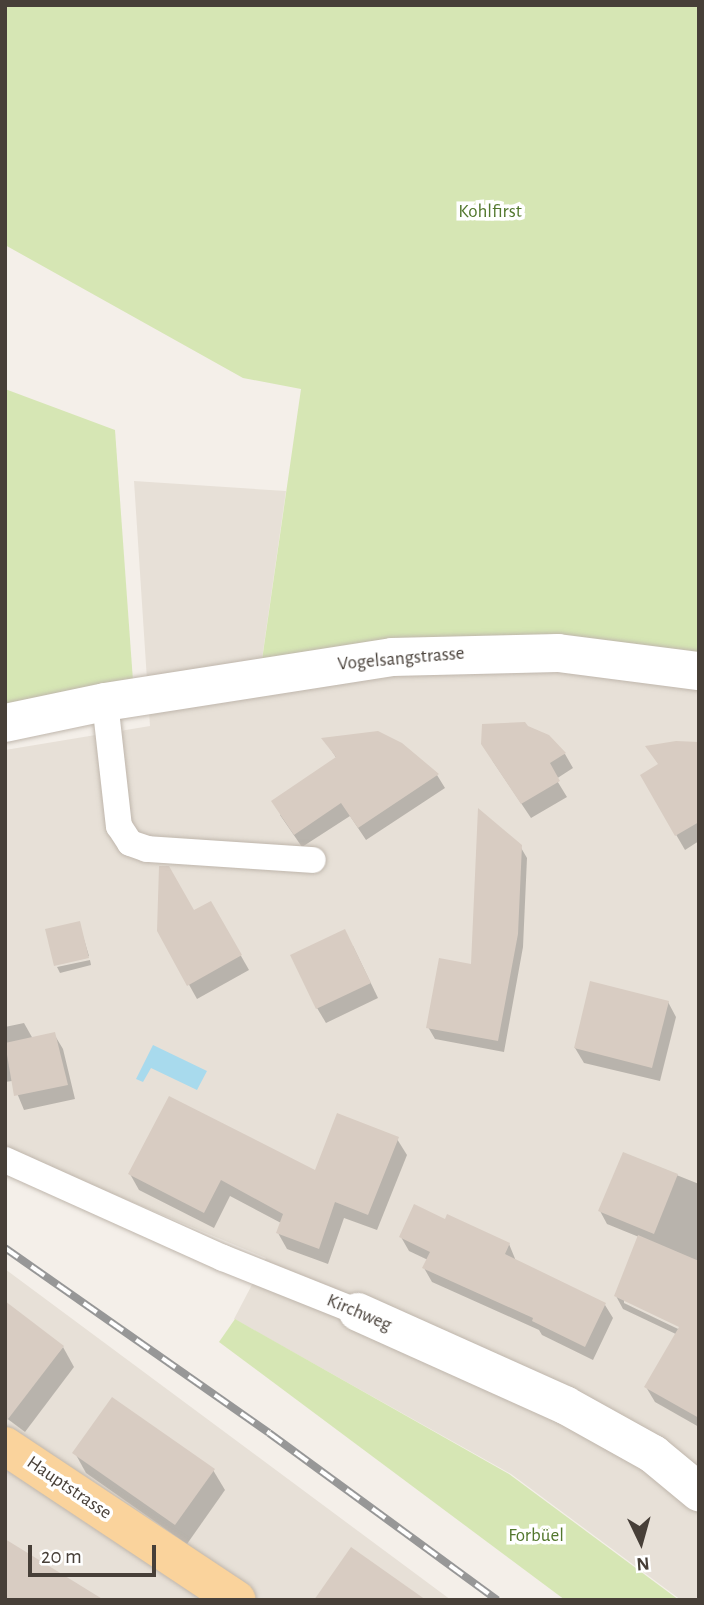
<!DOCTYPE html>
<html>
<head>
<meta charset="utf-8">
<style>
	body { margin:0 }
	#map { position:relative; width:704px; height:1605px; overflow:hidden; background:#f4efe9; font-family:"Alegreya Sans",sans-serif }
	div>[style] { position:absolute }
	.residential>* { inset:0; background:#e7e0d7 }
	.green>* { inset:0; background:#d6e6b4 }
	.water>* { inset:0; background:#a8daed }
	.shadow>* { inset:0; background:#0003 }
	.building>* { inset:0; background:#d8ccc2 }
	.roads { filter:drop-shadow(0 0 2px #bfb6ac) drop-shadow(0 0 2px #bfb6ac) }
	.service>* { height:26px; margin:-13px; padding:0 13px; transform-origin:13px; border-radius:13px; background:#fff }
	.minor>* { height:38px; margin:-19px; padding:0 19px; transform-origin:19px; border-radius:19px; background:#fff }
	.tertiary>* { height:38px; margin:-19px; padding:0 19px; transform-origin:19px; border-radius:19px; background:#fff }
	.primary>* { height:38px; margin:-19px; padding:0 19px; transform-origin:19px; border-radius:19px; background:#fad39c }
	.rail>* { height:8px; margin-top:-4px; transform-origin:0; background:repeating-linear-gradient(90deg,#fff 0 16px,#979797 0 32px); box-sizing:border-box; border-block:2px solid #979797 }
	span { translate:-50% -50%; white-space:nowrap; text-align:center; line-height:1.15; -webkit-text-stroke:7px #fff; paint-order:stroke }
	.park-label { font-size:19px; color:#52772d }
	.street-label { font-size:19px; color:#473f38 }
	.frame { position:absolute; inset:0; border:7px solid #473f38; pointer-events:none }
	.north { position:absolute; left:606px; top:1507px; width:70px; height:70px; -webkit-text-stroke:5px #fff; paint-order:stroke; rotate:175deg; font-size:19px; font-weight:700; line-height:28px; text-align:center; color:#473f38 }
	.north::after { content:''; display:block; margin:auto; width:24px; height:32px; background:#473f38; clip-path:polygon(50% 0,100% 100%,50% 72%,0 100%) }
	.scale { position:absolute; left:28px; top:1545px; width:128px; height:32px; box-sizing:border-box; border:4px solid #473f38; border-top:0; padding-left:9px; font-size:21px; line-height:24px; white-space:nowrap; color:#473f38; -webkit-text-stroke:5px #fff; paint-order:stroke }
</style>
</head>
<body>
<div id="map">
	<div class="residential">
		<i style="clip-path:polygon(134px 481px,286px 491px,262px 659px,699px 652px,699px 1600px,681px 1600px,511px 1474px,234px 1319px,266px 1258px,5px 1149px,5px 750px,150px 726px)"></i>
		<i style="clip-path:polygon(5px 1269px,451px 1600px,5px 1600px)"></i>
	</div>
	<div class="green">
		<i style="clip-path:polygon(5px 5px,699px 5px,699px 655px,262px 660px,301px 389px,243px 378px,5px 245px)"></i>
		<i style="clip-path:polygon(5px 389px,115px 430px,133px 681px,5px 705px)"></i>
		<i style="clip-path:polygon(235px 1319px,509px 1474px,679px 1600px,565px 1600px,219px 1342px)"></i>
	</div>
	<div class="water">
		<i style="clip-path:polygon(153px 1045px,207px 1071px,197px 1090px,151px 1068px,143px 1082px,136px 1079px)"></i>
	</div>
	<div class="shadow">
		<i style="clip-path:polygon(324px 739px,437px 775px,445px 788px,366px 840px,350px 816px,302px 847px,280px 815px,337px 759px)"></i>
		<i style="clip-path:polygon(699px 744px,699px 841px,685px 850px,642px 776px)"></i>
		<i style="clip-path:polygon(565px 754px,573px 768px,556px 779px,567px 797px,531px 818px,492px 760px)"></i>
		<i style="clip-path:polygon(520px 846px,527px 858px,523px 947px,504px 1052px,435px 1039px,428px 1027px,473px 966px)"></i>
		<i style="clip-path:polygon(211px 903px,249px 970px,197px 999px,159px 931px)"></i>
		<i style="clip-path:polygon(79px 923px,89px 956px,55px 964px)"></i>
		<i style="clip-path:polygon(353px 946px,378px 998px,326px 1023px,317px 1008px)"></i>
		<i style="clip-path:polygon(90px 960px,91px 965px,60px 973px,57px 967px)"></i>
		<i style="clip-path:polygon(668px 1002px,676px 1017px,660px 1081px,584px 1063px,575px 1048px)"></i>
		<i style="clip-path:polygon(24px 1023px,33px 1039px,54px 1034px,63px 1049px,75px 1099px,24px 1110px,12px 1081px,5px 1082px,5px 1027px)"></i>
		<i style="clip-path:polygon(397px 1139px,407px 1155px,377px 1230px,344px 1218px,328px 1264px,287px 1249px,278px 1233px,281px 1223px,230px 1196px,214px 1228px,139px 1190px,130px 1174px,315px 1173px)"></i>
		<i style="clip-path:polygon(624px 1154px,699px 1184px,699px 1335px,624px 1299px,624px 1303px,699px 1339px,699px 1345px,623px 1309px,616px 1296px,639px 1237px,607px 1224px,600px 1211px)"></i>
		<i style="clip-path:polygon(446px 1221px,509px 1244px,516px 1261px,605px 1305px,613px 1318px,593px 1360px,542px 1335px,539px 1330px,432px 1282px,424px 1268px,428px 1260px,409px 1251px,401px 1237px)"></i>
		<i style="clip-path:polygon(63px 1347px,74px 1367px,25px 1432px,5px 1417px)"></i>
		<i style="clip-path:polygon(699px 1353px,699px 1427px,655px 1402px,646px 1387px)"></i>
		<i style="clip-path:polygon(75px 1453px,213px 1470px,225px 1490px,187px 1544px,86px 1473px)"></i>
	</div>
	<div class="building">
		<i style="clip-path:polygon(525px 722px,528px 726px,549px 735px,566px 753px,550px 763px,560px 781px,521px 804px,481px 744px,482px 724px)"></i>
		<i style="clip-path:polygon(378px 731px,402px 743px,439px 774px,358px 828px,341px 803px,294px 835px,271px 801px,336px 757px,321px 738px)"></i>
		<i style="clip-path:polygon(676px 741px,699px 742px,699px 822px,675px 836px,640px 775px,658px 764px,645px 746px)"></i>
		<i style="clip-path:polygon(478px 808px,522px 845px,518px 934px,498px 1041px,426px 1028px,439px 958px,471px 964px)"></i>
		<i style="clip-path:polygon(159px 866px,169px 866px,194px 910px,211px 901px,242px 955px,187px 986px,157px 931px)"></i>
		<i style="clip-path:polygon(80px 921px,89px 958px,54px 966px,45px 929px)"></i>
		<i style="clip-path:polygon(345px 929px,371px 983px,316px 1009px,290px 955px)"></i>
		<i style="clip-path:polygon(590px 981px,669px 1001px,652px 1068px,574px 1048px)"></i>
		<i style="clip-path:polygon(55px 1032px,68px 1085px,14px 1096px,5px 1043px)"></i>
		<i style="clip-path:polygon(169px 1096px,315px 1170px,337px 1113px,399px 1137px,368px 1215px,335px 1202px,319px 1249px,276px 1233px,283px 1214px,221px 1180px,204px 1213px,128px 1174px)"></i>
		<i style="clip-path:polygon(623px 1152px,678px 1174px,654px 1234px,598px 1211px)"></i>
		<i style="clip-path:polygon(414px 1204px,445px 1219px,447px 1214px,510px 1243px,505px 1254px,606px 1303px,585px 1347px,532px 1321px,533px 1318px,422px 1268px,430px 1252px,399px 1237px)"></i>
		<i style="clip-path:polygon(638px 1235px,699px 1261px,699px 1418px,644px 1387px,679px 1327px,614px 1296px)"></i>
		<i style="clip-path:polygon(5px 1301px,64px 1346px,5px 1423px)"></i>
		<i style="clip-path:polygon(112px 1397px,215px 1469px,175px 1525px,72px 1453px)"></i>
		<i style="clip-path:polygon(5px 1539px,104px 1600px,5px 1600px)"></i>
		<i style="clip-path:polygon(351px 1547px,426px 1600px,314px 1600px)"></i>
	</div>
	<div class="roads">
		<div class="service">
			<i style="left:105px;top:702px;width:125px;rotate:83.6deg"></i>
			<i style="left:119px;top:826px;width:20px;rotate:57deg"></i>
			<i style="left:130px;top:843px;width:18px;rotate:19deg"></i>
			<i style="left:147px;top:849px;width:166px;rotate:3.8deg"></i>
			<i style="left:5px;top:1160px;width:239px;rotate:24.2deg"></i>
			<i style="left:223px;top:1258px;width:145px;rotate:21.8deg"></i>
		</div>
		<div class="minor">
			<i style="left:358px;top:1312px;width:227px;rotate:24.2deg"></i>
			<i style="left:565px;top:1405px;width:101px;rotate:29.1deg"></i>
			<i style="left:653px;top:1454px;width:60px;rotate:39.6deg"></i>
		</div>
		<div class="tertiary">
			<i style="left:5px;top:723px;width:102px;rotate:-11.9deg"></i>
			<i style="left:105px;top:702px;width:291px;rotate:-8.9deg"></i>
			<i style="left:392px;top:657px;width:166px;rotate:-1.4deg"></i>
			<i style="left:558px;top:653px;width:142px;rotate:7.3deg"></i>
		</div>
		<div class="primary">
			<i style="left:5px;top:1446px;width:278px;rotate:33.6deg"></i>
		</div>
	</div>
	<div class="rail">
		<i style="left:5px;top:1248px;width:322px;rotate:35deg"></i>
		<i style="left:269px;top:1433px;width:283px;rotate:36.2deg"></i>
	</div>
	<div class="park-label">
		<span style="left:490px;top:212px">Kohlfirst</span>
		<span style="left:536px;top:1536px">Forbüel</span>
	</div>
	<div class="street-label">
		<span style="left:401px;top:659px;rotate:-5deg">Vogelsangstrasse</span>
		<span style="left:359px;top:1313px;rotate:23deg">Kirchweg</span>
		<span style="left:69px;top:1488px;rotate:34deg">Hauptstrasse</span>
	</div>
	<div class="frame"></div>
	<div class="north">N</div>
	<div class="scale">20 m</div>
</div>
</body>
</html>
